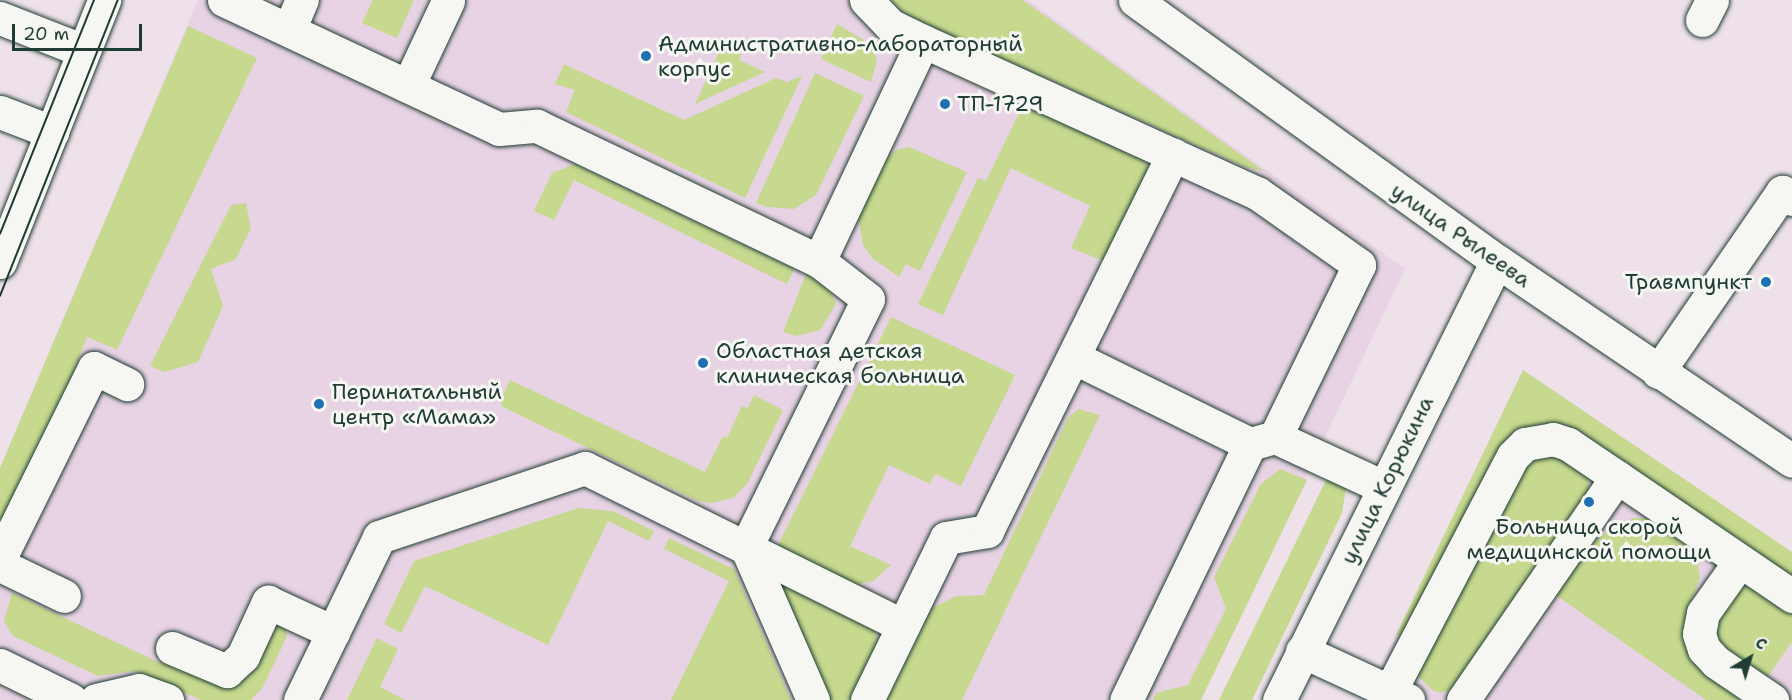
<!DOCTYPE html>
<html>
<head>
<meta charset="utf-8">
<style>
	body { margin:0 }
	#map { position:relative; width:1792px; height:700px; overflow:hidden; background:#eee1ea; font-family:"Shantell Sans",sans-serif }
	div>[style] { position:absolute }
	.built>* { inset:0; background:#e8d3e4 }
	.green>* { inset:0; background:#c6d98e }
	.roads { filter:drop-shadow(0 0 2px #1f3d34) drop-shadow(0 0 2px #1f3d34) }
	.minor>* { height:33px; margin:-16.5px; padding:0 16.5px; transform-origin:16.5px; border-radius:16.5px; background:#f6f6f2 }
	.tram>* { height:1.5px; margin:-0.75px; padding:0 0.75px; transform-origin:0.75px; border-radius:0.75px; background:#1f3d34 }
	.dots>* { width:16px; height:16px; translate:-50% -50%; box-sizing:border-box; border:3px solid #f6f6f2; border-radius:50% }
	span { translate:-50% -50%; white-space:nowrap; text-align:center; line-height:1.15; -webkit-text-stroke:6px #f6f6f2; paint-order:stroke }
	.poi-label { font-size:22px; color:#1f3d34 }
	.left { translate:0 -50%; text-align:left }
	.right { translate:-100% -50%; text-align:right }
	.street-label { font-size:22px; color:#1f3d34 }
	.north { position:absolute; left:1720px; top:628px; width:60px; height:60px; -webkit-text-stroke:4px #f6f6f2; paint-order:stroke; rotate:38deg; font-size:16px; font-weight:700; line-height:24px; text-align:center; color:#1f3d34 }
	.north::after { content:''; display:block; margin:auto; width:21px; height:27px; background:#1f3d34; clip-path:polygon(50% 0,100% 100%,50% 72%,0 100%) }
	.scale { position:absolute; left:12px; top:24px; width:130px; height:27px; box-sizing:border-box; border:3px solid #1f3d34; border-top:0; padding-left:8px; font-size:18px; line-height:21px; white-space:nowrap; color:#1f3d34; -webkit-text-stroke:4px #f6f6f2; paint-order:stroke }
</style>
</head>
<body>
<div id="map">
	<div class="built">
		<i style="clip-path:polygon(198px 0,1028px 0,1405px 269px,1200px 700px,0 700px,0 468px)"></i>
		<i style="clip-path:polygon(1523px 370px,1792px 552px,1792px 700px,1366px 700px)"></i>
	</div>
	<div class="green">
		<i style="clip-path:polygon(373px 0,414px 0,397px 38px,362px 23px)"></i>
		<i style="clip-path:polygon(891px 0,1023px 0,1264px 171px,1245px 167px,927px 25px,904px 13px)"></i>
		<i style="clip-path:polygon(837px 24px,872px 45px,877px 61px,871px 82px,821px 59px)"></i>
		<i style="clip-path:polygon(188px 26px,257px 58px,117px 350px,87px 337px,66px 391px,0 524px,0 468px)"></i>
		<i style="clip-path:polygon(722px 46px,741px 54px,739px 60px,765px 72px,695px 104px)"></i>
		<i style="clip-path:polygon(564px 64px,684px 120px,776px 78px,787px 82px,802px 76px,745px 198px,566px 112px,575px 90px,555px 84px)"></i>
		<i style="clip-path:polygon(815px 73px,864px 96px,816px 195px,794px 209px,767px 207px,756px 203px)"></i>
		<i style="clip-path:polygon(1024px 103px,1144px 159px,1150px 175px,1110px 259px,1101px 260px,1071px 248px,1090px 206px,1011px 168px,943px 315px,918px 304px,978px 178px,986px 181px)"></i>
		<i style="clip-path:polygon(909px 147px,967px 172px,920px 271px,906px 264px,899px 277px,872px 258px,863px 245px,858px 215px,885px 160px,896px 150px)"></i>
		<i style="clip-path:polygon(575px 164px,794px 269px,787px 284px,574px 180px,554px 220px,534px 211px,552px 173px)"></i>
		<i style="clip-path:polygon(246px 203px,251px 228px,236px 259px,211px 269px,223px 306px,198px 362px,164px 372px,150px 366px,231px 205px)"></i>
		<i style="clip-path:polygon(806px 274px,829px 289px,836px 304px,820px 330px,796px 336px,783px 332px)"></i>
		<i style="clip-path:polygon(891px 317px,1015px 375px,961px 486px,935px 474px,930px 484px,889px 465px,850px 546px,891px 565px,873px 581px,849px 586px,776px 549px)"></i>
		<i style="clip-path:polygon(1523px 370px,1792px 552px,1792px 579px,1555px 424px,1402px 637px,1396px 635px)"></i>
		<i style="clip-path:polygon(510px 380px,705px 472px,723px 436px,727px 438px,742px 406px,748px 408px,754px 395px,783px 410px,747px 484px,733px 498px,711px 503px,698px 501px,503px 407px,500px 401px)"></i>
		<i style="clip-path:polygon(1078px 409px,1100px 415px,962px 700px,887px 700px,932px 608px,956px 596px,984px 595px,1068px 418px)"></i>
		<i style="clip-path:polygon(1550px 457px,1562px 458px,1588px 475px,1589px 496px,1455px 688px,1440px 693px,1432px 690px,1418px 676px,1419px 668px,1520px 472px,1538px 459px)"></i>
		<i style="clip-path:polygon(1280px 469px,1307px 480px,1201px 700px,1153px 700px,1156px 693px,1188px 685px,1226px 609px,1214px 577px,1261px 484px)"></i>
		<i style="clip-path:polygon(1330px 472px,1347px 481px,1342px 513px,1252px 700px,1219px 700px)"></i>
		<i style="clip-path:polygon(579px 508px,613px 511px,654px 531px,649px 541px,608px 521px,548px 645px,425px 586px,401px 633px,384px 624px,414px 561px)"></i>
		<i style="clip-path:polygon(1633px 518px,1649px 518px,1695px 548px,1700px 577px,1687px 614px,1740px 700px,1706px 700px,1554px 594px,1584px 552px,1603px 534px)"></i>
		<i style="clip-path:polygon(669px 538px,734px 569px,791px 700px,671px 700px,729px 581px,664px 549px)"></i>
		<i style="clip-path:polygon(777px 579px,876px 631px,877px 644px,851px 700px,828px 700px)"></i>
		<i style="clip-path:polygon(1752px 586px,1792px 612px,1792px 642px,1764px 682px,1719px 651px,1710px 624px,1734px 589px)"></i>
		<i style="clip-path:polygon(12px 593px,160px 663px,163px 659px,212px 682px,275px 616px,284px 623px,287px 636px,263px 687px,251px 700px,201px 700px,134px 671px,98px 676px,13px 636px,4px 621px)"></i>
		<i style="clip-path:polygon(377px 638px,398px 649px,380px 687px,405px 700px,347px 700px)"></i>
	</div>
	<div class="roads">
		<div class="minor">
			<i style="left:224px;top:0;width:304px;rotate:25.1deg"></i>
			<i style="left:499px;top:129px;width:38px;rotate:-5deg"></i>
			<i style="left:537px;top:126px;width:313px;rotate:25.6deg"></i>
			<i style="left:866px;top:0;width:35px;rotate:46deg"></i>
			<i style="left:890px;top:25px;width:37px;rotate:26deg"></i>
			<i style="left:923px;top:41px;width:367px;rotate:24.5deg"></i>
			<i style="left:1257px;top:193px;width:125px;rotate:35.2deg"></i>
			<i style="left:1359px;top:265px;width:191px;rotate:116deg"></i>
			<i style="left:1275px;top:437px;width:26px;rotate:164deg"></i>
			<i style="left:1250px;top:444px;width:284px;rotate:115.8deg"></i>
			<i style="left:1135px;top:0;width:446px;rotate:35.8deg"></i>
			<i style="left:1497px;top:261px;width:356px;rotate:34.1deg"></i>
			<i style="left:0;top:18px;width:90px;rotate:21.4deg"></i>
			<i style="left:1702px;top:20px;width:22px;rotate:-63deg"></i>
			<i style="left:289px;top:30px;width:33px;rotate:-67deg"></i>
			<i style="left:408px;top:86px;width:94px;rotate:-64.8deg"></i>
			<i style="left:0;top:112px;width:56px;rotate:21deg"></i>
			<i style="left:0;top:262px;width:282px;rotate:-68.3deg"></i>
			<i style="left:1075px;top:358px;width:195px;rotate:26.2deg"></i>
			<i style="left:1658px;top:372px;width:219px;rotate:-55.4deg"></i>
			<i style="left:1782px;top:192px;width:12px;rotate:35deg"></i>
			<i style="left:1275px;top:437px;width:119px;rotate:24.8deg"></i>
			<i style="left:0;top:558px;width:212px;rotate:-63.7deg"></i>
			<i style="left:94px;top:368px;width:37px;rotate:26deg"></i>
			<i style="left:1740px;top:561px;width:64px;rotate:125.4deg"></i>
			<i style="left:1703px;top:613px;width:21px;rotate:101deg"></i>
			<i style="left:1699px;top:634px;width:16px;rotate:72deg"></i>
			<i style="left:1704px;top:649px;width:18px;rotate:47deg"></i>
			<i style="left:1716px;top:662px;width:68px;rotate:34.2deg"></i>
			<i style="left:0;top:565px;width:71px;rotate:25.8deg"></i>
			<i style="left:172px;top:648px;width:60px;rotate:22.7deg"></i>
			<i style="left:227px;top:671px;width:22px;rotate:-43deg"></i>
			<i style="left:243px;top:656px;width:60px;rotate:-65.2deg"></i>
			<i style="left:268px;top:602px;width:72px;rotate:24.8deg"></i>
			<i style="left:1302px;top:651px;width:117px;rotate:24.8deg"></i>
			<i style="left:0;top:665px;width:79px;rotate:26.2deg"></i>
			<i style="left:1390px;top:691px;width:265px;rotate:-62.4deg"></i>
			<i style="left:1513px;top:456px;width:17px;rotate:-45deg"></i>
			<i style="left:1525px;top:444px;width:28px;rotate:-10deg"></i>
			<i style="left:1553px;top:439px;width:16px;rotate:18deg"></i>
			<i style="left:1568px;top:444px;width:59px;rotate:34deg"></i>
			<i style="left:96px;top:700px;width:44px;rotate:-13.1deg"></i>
			<i style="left:139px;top:690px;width:30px;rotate:20deg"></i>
			<i style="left:300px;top:700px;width:181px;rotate:-64.1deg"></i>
			<i style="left:379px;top:537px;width:217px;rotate:-18.5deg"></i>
			<i style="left:585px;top:468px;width:355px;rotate:26.4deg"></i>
			<i style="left:813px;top:700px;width:167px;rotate:-113.6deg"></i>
			<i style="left:746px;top:547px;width:276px;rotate:-63.8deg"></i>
			<i style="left:868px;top:299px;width:62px;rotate:-142.2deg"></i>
			<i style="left:819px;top:261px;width:243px;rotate:-64.7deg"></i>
			<i style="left:867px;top:700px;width:180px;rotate:-64deg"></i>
			<i style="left:946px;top:538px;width:42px;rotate:-9.7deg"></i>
			<i style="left:987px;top:531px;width:420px;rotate:-63.7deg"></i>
			<i style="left:1279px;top:700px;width:490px;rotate:-63.6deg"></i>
			<i style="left:1463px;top:700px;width:271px;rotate:-55.4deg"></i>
			<i style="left:1617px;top:477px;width:212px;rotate:34.2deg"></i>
		</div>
	</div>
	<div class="tram">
		<i style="left:0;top:234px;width:252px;rotate:-68.1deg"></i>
		<i style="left:0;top:296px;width:319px;rotate:-68.3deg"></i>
	</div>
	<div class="dots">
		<i style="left:646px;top:56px;background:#1f6fb2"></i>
		<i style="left:945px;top:104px;background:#1f6fb2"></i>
		<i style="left:1766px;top:282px;background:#1f6fb2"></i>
		<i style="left:703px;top:363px;background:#1f6fb2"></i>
		<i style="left:319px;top:404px;background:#1f6fb2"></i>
		<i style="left:1589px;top:502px;background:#1f6fb2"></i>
	</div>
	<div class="poi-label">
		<span class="left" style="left:658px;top:56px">Административно-лабораторный<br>корпус</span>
		<span class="left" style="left:957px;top:104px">ТП-1729</span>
		<span class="right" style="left:1752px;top:282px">Травмпункт</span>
		<span class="left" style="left:716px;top:363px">Областная детская<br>клиническая больница</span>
		<span class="left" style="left:332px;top:404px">Перинатальный<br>центр «Мама»</span>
		<span style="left:1589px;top:539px">Больница скорой<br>медицинской помощи</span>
	</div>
	<div class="street-label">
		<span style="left:1461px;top:235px;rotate:35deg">улица Рылеева</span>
		<span style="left:1387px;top:480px;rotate:-64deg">улица Корюкина</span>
	</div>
	<div class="north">С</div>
	<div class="scale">20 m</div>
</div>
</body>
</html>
